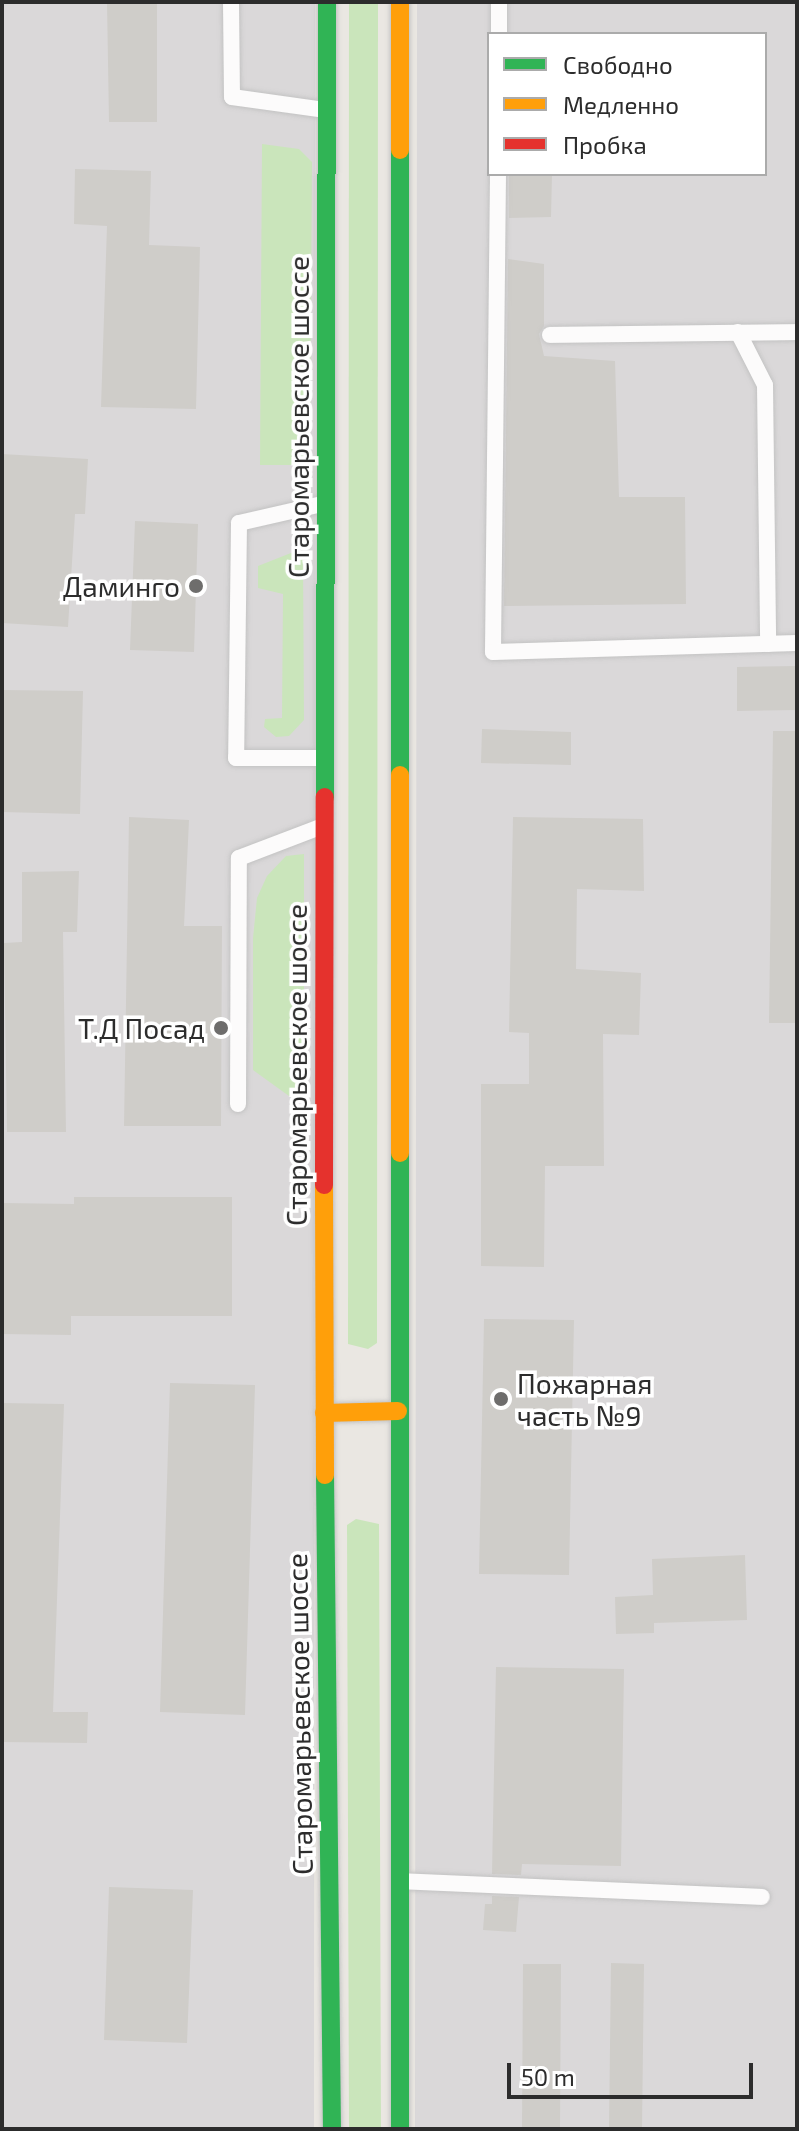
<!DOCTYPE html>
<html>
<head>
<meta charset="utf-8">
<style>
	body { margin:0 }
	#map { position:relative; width:799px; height:2131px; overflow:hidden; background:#eae7e2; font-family:"Exo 2",sans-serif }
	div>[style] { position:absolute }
	.industrial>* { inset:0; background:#dad8d9 }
	.green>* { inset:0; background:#cae5bb }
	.building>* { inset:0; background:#cfcdc9 }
	.roads { filter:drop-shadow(0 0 2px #c3c3c3) drop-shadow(0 0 2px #c3c3c3) }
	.lane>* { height:16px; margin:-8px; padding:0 8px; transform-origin:8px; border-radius:8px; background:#fcfbfb }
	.fast>* { height:18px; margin:-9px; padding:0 9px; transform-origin:9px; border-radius:9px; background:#30b455 }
	.slow>* { height:18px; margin:-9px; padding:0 9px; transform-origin:9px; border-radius:9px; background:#ff9f0a }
	.jam>* { height:18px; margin:-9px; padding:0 9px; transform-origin:9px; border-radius:9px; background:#e5322d }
	.dots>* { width:22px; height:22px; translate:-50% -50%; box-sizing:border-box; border:4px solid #fff; border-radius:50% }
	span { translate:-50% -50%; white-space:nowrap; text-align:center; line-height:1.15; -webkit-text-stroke:7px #fff; paint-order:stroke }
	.street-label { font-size:28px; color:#2c2c2c }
	.poi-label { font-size:28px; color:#2c2c2c }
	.right { translate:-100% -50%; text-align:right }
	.left { translate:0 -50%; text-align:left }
	.frame { position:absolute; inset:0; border:4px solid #2c2c2c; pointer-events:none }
	.legend { position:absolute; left:487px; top:32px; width:280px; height:144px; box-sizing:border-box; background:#fff; border:2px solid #ababab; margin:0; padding:10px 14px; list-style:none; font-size:24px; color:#2c2c2c }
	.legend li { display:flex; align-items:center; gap:16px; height:40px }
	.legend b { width:40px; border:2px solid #ababab }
	.scale { position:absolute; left:507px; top:2063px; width:246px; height:36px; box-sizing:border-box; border:4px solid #2c2c2c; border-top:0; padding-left:10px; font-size:24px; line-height:28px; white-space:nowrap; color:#2c2c2c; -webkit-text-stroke:6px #fff; paint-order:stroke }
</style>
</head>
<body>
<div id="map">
	<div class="industrial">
		<i style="clip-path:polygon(2px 2px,315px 2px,314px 2129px,2px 2129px)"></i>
		<i style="clip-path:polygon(evenodd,417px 2px,797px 2px,797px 2129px,415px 2129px,417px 2px,489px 34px,765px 34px,765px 174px,489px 174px,489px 34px)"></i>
	</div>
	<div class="green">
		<i style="clip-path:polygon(349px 2px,378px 2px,377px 1343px,368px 1349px,348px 1344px)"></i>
		<i style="clip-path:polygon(262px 144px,299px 149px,312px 162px,310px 458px,297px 465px,260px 465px)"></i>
		<i style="clip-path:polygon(296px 551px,303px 555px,304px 720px,289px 736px,276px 737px,264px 727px,265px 719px,282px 718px,283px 594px,258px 588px,258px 566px)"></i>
		<i style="clip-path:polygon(304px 854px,304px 1094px,289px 1096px,253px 1070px,253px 938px,257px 898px,267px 876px,286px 856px)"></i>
		<i style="clip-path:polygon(356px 1519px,379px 1524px,381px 2129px,349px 2129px,347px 1525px)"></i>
	</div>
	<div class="building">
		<i style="clip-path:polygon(107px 2px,157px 2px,157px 122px,109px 122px)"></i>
		<i style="clip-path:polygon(75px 169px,151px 171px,149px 245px,200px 247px,196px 409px,101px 407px,107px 226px,74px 224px)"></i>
		<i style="clip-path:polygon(509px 174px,552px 174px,551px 217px,509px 218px)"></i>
		<i style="clip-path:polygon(508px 259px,544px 264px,544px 326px,539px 334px,544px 356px,615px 361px,619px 497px,685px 497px,686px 604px,504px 606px)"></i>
		<i style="clip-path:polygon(2px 454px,88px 459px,85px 514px,75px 514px,68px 627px,2px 623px)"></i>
		<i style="clip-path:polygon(135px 521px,198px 524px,194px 652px,130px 650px)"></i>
		<i style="clip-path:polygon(797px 666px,797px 710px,737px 711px,737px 667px)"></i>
		<i style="clip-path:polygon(2px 690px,83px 691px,80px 814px,2px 812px)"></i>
		<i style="clip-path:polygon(482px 729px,571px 732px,571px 765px,481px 763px)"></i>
		<i style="clip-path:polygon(773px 731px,797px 731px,797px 1023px,769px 1023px)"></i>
		<i style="clip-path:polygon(129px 817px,189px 820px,184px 926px,222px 926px,221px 1126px,124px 1126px)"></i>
		<i style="clip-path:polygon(513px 817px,643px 819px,644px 891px,577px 889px,576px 969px,641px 973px,639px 1035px,603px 1034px,604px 1166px,545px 1166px,544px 1267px,481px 1266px,481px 1084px,529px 1084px,529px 1033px,509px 1032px)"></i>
		<i style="clip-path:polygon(79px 871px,77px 932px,63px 932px,66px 1132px,7px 1132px,4px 943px,22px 942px,22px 872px)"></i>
		<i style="clip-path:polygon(74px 1197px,232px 1197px,232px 1316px,71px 1316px,71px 1335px,2px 1334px,2px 1203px,74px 1204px)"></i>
		<i style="clip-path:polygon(484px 1319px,574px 1320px,569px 1575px,479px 1574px)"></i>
		<i style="clip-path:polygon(170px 1383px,255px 1385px,245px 1715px,160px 1712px)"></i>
		<i style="clip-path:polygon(2px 1403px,64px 1404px,53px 1712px,88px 1712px,87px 1743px,2px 1742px)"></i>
		<i style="clip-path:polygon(745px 1555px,747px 1620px,654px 1623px,654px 1633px,616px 1634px,615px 1597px,653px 1595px,652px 1559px)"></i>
		<i style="clip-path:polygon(496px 1667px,624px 1669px,621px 1866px,522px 1864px,521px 1875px,492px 1874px)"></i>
		<i style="clip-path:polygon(109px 1887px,193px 1890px,187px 2043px,104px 2040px)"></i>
		<i style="clip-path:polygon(492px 1896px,519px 1897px,516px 1932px,483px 1930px,485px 1904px,492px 1904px)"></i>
		<i style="clip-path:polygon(611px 1963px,644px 1964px,642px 2129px,609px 2129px)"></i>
		<i style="clip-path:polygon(523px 1964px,561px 1964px,560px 2129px,522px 2129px)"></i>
	</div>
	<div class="roads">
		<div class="lane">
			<i style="left:231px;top:2px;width:95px;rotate:89.4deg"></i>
			<i style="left:232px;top:97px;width:95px;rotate:7.9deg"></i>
			<i style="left:499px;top:34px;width:32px;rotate:-90deg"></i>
			<i style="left:498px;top:174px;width:478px;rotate:90.6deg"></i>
			<i style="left:493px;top:652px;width:304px;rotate:-1.7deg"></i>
			<i style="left:738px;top:332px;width:59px;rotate:63deg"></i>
			<i style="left:765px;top:385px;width:259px;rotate:89.3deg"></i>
			<i style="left:550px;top:335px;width:247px;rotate:-0.7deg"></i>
			<i style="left:322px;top:504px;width:85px;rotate:167.1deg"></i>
			<i style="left:239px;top:523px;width:235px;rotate:90.7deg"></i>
			<i style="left:236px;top:758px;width:88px"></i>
			<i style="left:238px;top:1104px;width:246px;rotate:-89.8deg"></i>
			<i style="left:239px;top:858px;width:90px;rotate:-20.9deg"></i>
			<i style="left:400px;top:1881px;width:362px;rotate:2.5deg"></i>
		</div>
		<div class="fast">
			<i style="left:400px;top:150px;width:625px;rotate:90deg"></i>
			<i style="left:325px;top:797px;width:795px;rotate:-89.86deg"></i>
			<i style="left:400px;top:1153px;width:976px;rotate:90deg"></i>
			<i style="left:325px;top:1475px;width:654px;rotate:89.39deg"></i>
		</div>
		<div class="slow">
			<i style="left:400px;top:2px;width:148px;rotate:90deg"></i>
			<i style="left:400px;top:775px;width:378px;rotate:90deg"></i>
			<i style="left:324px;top:1185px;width:290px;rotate:89.8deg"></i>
			<i style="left:324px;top:1413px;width:74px;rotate:-1.5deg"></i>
		</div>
		<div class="jam">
			<i style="left:324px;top:1185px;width:388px;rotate:-89.9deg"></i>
		</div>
	</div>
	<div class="dots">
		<i style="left:196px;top:586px;background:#6e6d6c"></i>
		<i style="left:221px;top:1028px;background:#6e6d6c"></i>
		<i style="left:501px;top:1399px;background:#6e6d6c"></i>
	</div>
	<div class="street-label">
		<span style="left:298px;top:417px;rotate:-90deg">Старомарьевское шоссе</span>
		<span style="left:296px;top:1065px;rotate:-90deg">Старомарьевское шоссе</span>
		<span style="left:299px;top:1714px;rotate:-91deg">Старомарьевское шоссе</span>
	</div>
	<div class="poi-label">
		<span class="right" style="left:180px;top:586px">Даминго</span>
		<span class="right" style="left:205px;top:1028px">Т.Д Посад</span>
		<span class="left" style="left:517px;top:1399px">Пожарная<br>часть №9</span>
	</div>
	<div class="frame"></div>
	<ul class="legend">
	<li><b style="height:10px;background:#30b455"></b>Свободно</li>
	<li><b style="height:10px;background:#ff9f0a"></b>Медленно</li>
	<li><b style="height:10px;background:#e5322d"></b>Пробка</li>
	</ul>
	<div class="scale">50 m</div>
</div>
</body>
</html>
